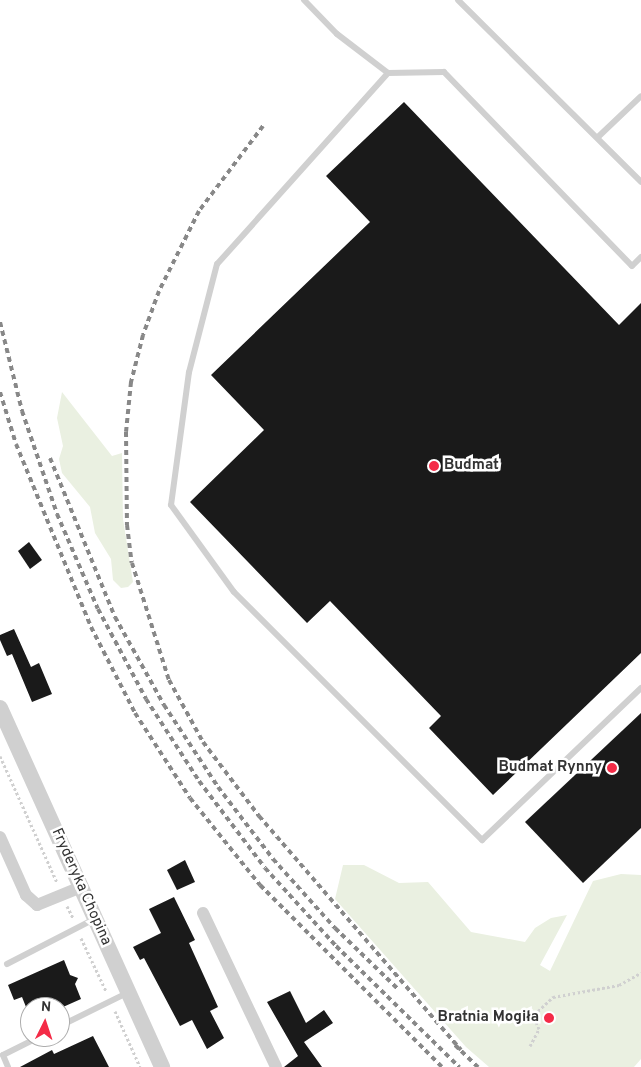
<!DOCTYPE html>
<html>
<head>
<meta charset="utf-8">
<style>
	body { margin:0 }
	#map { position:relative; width:641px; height:1067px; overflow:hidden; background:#fff; font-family:Overpass,sans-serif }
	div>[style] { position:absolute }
	.green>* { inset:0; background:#eaf0e1 }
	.building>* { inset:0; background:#1a1a1a }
	.path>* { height:3px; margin-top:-1.5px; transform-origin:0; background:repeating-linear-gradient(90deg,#d0d0d0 0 2.5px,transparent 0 5px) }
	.service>* { height:6px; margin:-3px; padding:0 3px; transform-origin:3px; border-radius:3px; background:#d0d0d0 }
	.minor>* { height:12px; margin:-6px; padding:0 6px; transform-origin:6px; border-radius:6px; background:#d0d0d0 }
	.tertiary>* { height:16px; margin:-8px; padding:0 8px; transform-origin:8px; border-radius:8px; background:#d0d0d0 }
	.rail>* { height:4px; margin-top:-2px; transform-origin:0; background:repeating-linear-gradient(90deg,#888 0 5px,transparent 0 9px) }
	.dots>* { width:14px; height:14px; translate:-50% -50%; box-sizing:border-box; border:2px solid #fff; border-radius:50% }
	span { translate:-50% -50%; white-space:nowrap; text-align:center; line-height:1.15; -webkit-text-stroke:5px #fff; paint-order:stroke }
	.poi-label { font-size:15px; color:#333; font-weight:700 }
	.left { translate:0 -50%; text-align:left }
	.right { translate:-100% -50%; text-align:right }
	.street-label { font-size:15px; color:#333 }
	.north { position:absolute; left:20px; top:997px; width:50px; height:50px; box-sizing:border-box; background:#fff; border:1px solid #adadad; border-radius:50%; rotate:4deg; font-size:14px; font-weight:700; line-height:20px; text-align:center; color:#333 }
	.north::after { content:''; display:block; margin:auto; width:18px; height:22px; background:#f42b47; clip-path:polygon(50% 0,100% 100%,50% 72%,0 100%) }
</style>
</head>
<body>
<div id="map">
	<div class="green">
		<i style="clip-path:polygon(62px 392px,112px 456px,122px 453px,123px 519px,133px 582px,128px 587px,121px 588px,113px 580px,111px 559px,95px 533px,90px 507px,62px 473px,59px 459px,63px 446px,57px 418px)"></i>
		<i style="clip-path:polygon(343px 865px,364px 865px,399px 883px,428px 882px,471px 932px,525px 942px,535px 928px,551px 918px,567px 915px,540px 965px,550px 971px,593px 881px,621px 874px,641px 875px,641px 1059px,634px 1067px,489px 1067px,466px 1047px,335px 899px)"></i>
	</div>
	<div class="building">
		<i style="clip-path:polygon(404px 102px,619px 325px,641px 303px,641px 653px,493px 795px,429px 728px,441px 716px,330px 601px,307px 623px,190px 502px,264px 430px,211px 375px,370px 222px,326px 176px)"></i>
		<i style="clip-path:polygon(29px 542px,42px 560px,30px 569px,18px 551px)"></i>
		<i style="clip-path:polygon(14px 629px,31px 667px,39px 663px,52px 694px,32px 702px,12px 654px,7px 656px,0 640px,0 635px)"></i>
		<i style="clip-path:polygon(641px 713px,641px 828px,583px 883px,525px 822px)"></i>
		<i style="clip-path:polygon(185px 860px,195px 882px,177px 890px,167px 870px)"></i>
		<i style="clip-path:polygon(174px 897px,195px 940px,189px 943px,218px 1007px,210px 1011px,224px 1038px,207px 1049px,192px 1020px,180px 1026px,144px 958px,140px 960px,133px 947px,161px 933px,149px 909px)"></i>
		<i style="clip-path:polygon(64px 960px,70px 975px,78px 978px,75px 984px,81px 999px,63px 1007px,26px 1007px,22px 997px,14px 1000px,8px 985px)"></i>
		<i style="clip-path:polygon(290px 991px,306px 1023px,324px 1010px,333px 1023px,304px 1042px,322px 1067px,284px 1067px,298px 1056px,267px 1002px)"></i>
		<i style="clip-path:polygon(93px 1036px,109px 1067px,20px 1067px,52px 1050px,54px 1054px)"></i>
	</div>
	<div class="path">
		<i style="left:0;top:756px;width:138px;rotate:65.7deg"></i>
		<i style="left:67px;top:906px;width:13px;rotate:63deg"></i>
		<i style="left:81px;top:938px;width:59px;rotate:64.7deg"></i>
		<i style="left:115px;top:1011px;width:61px;rotate:65.9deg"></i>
		<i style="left:530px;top:1046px;width:19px;rotate:-62deg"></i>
		<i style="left:539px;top:1029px;width:11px;rotate:-112deg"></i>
		<i style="left:535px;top:1019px;width:9px;rotate:-69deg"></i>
		<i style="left:538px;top:1011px;width:21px;rotate:-43deg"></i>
		<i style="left:553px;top:997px;width:67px;rotate:-10.3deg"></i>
		<i style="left:619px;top:985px;width:25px;rotate:-29deg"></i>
	</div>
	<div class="service">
		<i style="left:304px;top:0;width:47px;rotate:45.9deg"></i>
		<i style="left:337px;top:34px;width:64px;rotate:37.4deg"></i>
		<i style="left:388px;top:73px;width:256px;rotate:131.8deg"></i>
		<i style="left:217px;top:264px;width:112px;rotate:104.5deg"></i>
		<i style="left:189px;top:372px;width:134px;rotate:97.7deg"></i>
		<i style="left:171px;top:505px;width:107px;rotate:54.1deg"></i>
		<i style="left:234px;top:592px;width:351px;rotate:45deg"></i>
		<i style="left:482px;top:840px;width:220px;rotate:-43.7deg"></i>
		<i style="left:458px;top:0;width:258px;rotate:44.8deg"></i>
		<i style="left:388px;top:73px;width:56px;rotate:-1deg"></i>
		<i style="left:444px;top:72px;width:270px;rotate:45.9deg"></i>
		<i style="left:632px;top:266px;width:13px;rotate:-45deg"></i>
		<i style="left:598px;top:137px;width:59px;rotate:-43.6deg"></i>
		<i style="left:7px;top:964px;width:98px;rotate:-27.3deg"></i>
		<i style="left:60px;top:1026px;width:75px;rotate:-26.2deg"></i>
		<i style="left:8px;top:1067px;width:13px;rotate:-113deg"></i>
		<i style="left:3px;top:1055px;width:40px;rotate:-26.6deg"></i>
	</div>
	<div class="minor">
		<i style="left:0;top:837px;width:64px;rotate:65.9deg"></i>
		<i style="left:26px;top:895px;width:15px;rotate:42deg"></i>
		<i style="left:37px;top:905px;width:48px;rotate:-22.2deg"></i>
		<i style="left:203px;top:913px;width:170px;rotate:64.6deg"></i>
	</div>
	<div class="tertiary">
		<i style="left:0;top:708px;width:394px;rotate:65.7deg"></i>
	</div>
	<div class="rail">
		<i style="left:263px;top:126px;width:106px;rotate:127deg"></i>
		<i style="left:199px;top:211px;width:89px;rotate:116.6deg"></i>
		<i style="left:159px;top:291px;width:47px;rotate:110deg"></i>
		<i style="left:143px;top:335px;width:49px;rotate:104.3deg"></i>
		<i style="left:131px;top:382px;width:50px;rotate:95.7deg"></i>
		<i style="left:126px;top:432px;width:93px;rotate:89.4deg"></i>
		<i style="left:127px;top:525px;width:38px;rotate:83deg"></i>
		<i style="left:132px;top:563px;width:123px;rotate:72.5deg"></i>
		<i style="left:169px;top:680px;width:71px;rotate:61.3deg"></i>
		<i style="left:203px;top:742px;width:93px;rotate:52.9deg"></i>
		<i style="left:259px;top:816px;width:309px;rotate:49.2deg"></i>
		<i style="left:0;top:322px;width:92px;rotate:76.1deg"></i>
		<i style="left:22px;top:411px;width:109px;rotate:71.2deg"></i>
		<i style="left:57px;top:514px;width:103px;rotate:66.7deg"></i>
		<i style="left:98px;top:609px;width:102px;rotate:61.9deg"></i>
		<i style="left:146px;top:699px;width:98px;rotate:57.1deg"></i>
		<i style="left:199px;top:781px;width:109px;rotate:52.8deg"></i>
		<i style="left:265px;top:868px;width:105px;rotate:47.7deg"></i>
		<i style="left:336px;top:946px;width:173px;rotate:44.5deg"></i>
		<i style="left:0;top:392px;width:54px;rotate:72.9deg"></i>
		<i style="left:16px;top:444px;width:198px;rotate:67.7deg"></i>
		<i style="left:91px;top:627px;width:97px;rotate:62.9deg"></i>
		<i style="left:135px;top:713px;width:101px;rotate:57.1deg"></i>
		<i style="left:190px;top:798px;width:112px;rotate:51.2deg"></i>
		<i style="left:260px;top:885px;width:257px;rotate:45deg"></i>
		<i style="left:50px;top:458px;width:172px;rotate:67.8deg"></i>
		<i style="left:115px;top:617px;width:101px;rotate:60.9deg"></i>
		<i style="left:164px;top:705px;width:98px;rotate:56.6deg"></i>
		<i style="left:218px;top:787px;width:91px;rotate:52.6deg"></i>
		<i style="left:273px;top:859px;width:93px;rotate:48.1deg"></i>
		<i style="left:335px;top:928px;width:88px;rotate:44.1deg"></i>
		<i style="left:455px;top:1045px;width:32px;rotate:44deg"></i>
	</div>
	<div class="dots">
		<i style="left:434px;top:466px;background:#f42b47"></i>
		<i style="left:612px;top:768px;background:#f42b47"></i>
		<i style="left:549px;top:1018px;background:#f42b47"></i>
	</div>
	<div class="poi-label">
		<span class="left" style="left:444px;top:466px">Budmat</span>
		<span class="right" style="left:602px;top:768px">Budmat Rynny</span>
		<span class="right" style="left:539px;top:1018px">Bratnia Mogiła</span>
	</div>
	<div class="street-label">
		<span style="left:81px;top:887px;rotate:66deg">Fryderyka Chopina</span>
	</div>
	<div class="north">N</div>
</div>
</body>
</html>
